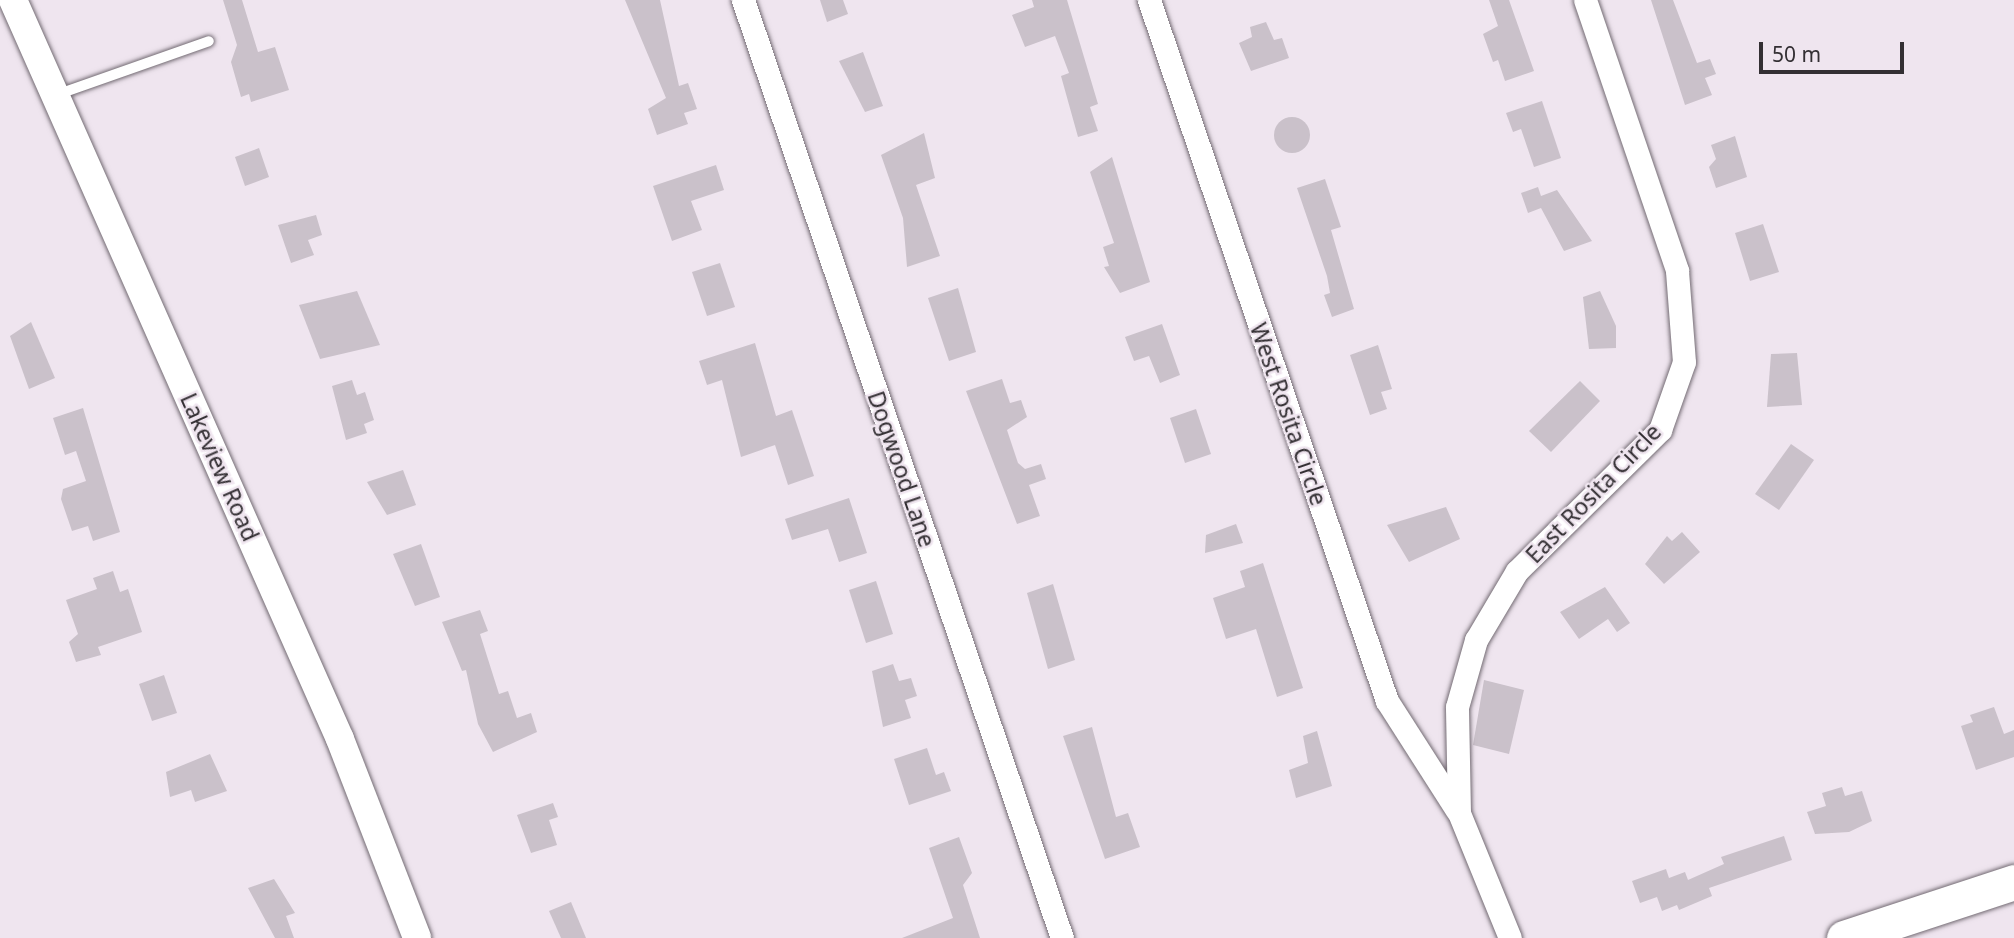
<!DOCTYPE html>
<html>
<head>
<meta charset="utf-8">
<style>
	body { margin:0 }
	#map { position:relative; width:2014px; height:938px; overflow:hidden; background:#efe5ef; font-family:"Noto Sans",sans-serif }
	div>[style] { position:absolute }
	.building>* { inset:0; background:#cac1ca }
	.round { border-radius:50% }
	.roads { filter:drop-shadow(0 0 2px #736b73) drop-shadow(0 0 2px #736b73) }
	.service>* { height:10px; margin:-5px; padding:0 5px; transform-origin:5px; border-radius:5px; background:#fff }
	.minor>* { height:23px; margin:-11.5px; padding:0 11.5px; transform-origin:11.5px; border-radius:11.5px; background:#fff }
	.tertiary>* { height:28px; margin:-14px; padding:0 14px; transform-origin:14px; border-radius:14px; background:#fff }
	.primary>* { height:35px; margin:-17.5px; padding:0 17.5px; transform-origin:17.5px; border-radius:17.5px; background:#fff }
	span { translate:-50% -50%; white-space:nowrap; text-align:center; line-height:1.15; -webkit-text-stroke:5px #efe5ef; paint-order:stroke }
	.street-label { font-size:23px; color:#332f33 }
	.scale { position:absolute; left:1759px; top:42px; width:145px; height:32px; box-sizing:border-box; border:4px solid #332f33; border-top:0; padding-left:9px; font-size:21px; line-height:24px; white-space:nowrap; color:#332f33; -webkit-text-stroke:5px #efe5ef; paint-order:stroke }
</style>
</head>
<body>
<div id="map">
	<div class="building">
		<i style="clip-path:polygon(223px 0,242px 0,258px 52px,275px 47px,289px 90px,251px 102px,249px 94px,241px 97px,231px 62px,237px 45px)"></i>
		<i style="clip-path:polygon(625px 0,660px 0,679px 86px,688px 83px,697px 109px,684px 113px,688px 124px,657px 135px,648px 109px,666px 98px)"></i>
		<i style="clip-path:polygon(820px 0,843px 0,848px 14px,827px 22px)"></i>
		<i style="clip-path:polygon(1032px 0,1067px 0,1098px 104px,1090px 107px,1098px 131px,1078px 137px,1061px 76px,1069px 73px,1055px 36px,1025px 47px,1012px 15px,1034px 7px)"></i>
		<i style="clip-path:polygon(1489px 0,1509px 0,1534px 71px,1505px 81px,1498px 60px,1493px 62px,1483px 34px,1498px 26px)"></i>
		<i style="clip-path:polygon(1651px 0,1673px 0,1697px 63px,1710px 59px,1716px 74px,1705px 78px,1712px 95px,1685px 105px)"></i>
		<i style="clip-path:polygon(1266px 22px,1274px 40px,1282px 38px,1289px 58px,1251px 71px,1239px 43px,1252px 37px,1250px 27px)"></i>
		<i style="clip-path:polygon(863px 52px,883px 106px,865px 112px,839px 61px)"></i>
		<i style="clip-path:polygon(1542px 101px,1561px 158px,1534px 167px,1521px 129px,1513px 132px,1506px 113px)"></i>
		<i class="round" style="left:1274px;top:117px;width:36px;height:36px"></i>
		<i style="clip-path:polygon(924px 133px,935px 178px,916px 185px,940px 256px,907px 267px,903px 218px,881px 155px)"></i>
		<i style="clip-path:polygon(1735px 136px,1747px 177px,1716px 188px,1709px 167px,1716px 159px,1711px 145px)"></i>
		<i style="clip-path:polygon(259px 148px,269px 177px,245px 186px,235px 157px)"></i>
		<i style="clip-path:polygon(1112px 157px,1150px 282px,1120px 293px,1104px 267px,1109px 266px,1103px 247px,1114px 243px,1090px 172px)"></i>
		<i style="clip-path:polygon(716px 165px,724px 190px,691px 201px,702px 230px,672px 241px,653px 186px)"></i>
		<i style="clip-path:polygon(1325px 179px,1341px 227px,1331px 230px,1354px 309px,1332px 317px,1324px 295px,1330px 293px,1327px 276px,1297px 188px)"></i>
		<i style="clip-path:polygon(1538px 187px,1541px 196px,1557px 190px,1592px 241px,1564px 251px,1541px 208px,1528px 213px,1521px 193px)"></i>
		<i style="clip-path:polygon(316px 215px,322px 235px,308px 240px,314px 255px,291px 263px,278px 225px)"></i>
		<i style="clip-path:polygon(1763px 224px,1779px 272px,1750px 281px,1735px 233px)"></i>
		<i style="clip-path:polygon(720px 263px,735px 307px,707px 316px,692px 272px)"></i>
		<i style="clip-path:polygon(958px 288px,976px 352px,949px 361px,928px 298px)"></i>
		<i style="clip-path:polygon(357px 291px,380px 345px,320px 359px,299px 305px)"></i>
		<i style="clip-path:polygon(1600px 291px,1616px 326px,1616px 348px,1589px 349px,1583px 297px)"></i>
		<i style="clip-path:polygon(31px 322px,55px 378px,29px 389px,10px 336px)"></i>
		<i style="clip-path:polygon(1162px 324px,1180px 375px,1160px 383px,1149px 356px,1134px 361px,1125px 337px)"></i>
		<i style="clip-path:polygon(755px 343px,776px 416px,792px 410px,814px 476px,788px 485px,775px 445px,741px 457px,722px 380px,707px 385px,699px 361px)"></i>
		<i style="clip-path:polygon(1378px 345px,1392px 389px,1381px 392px,1387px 409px,1370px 415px,1350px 355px)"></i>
		<i style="clip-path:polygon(1797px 353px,1802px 405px,1767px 407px,1771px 354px)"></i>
		<i style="clip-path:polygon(1002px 379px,1010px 403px,1021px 400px,1027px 417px,1007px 430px,1018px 463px,1025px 469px,1041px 464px,1046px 479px,1029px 485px,1040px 516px,1017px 524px,966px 391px)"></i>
		<i style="clip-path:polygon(352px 380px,357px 395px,365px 392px,374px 420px,364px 424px,367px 433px,346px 440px,332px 386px)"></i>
		<i style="clip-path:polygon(1580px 381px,1600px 401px,1551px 452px,1529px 431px)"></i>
		<i style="clip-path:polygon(83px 408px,120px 532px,93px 541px,88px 526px,72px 531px,61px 499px,63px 489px,86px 481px,76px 451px,65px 455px,53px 418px)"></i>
		<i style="clip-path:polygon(1196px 409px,1211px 454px,1185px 463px,1170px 418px)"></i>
		<i style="clip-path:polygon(1791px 444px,1814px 460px,1779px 510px,1755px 494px)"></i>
		<i style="clip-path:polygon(403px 470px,416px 505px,387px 515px,367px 482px)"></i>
		<i style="clip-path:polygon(849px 498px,867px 553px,839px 562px,828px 529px,792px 540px,785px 519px)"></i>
		<i style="clip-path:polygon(1446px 507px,1460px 539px,1409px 562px,1387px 525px)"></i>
		<i style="clip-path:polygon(1236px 524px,1243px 543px,1205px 553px,1206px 535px)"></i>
		<i style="clip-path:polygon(1682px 532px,1700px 552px,1664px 584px,1645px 564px,1667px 536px,1672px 541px)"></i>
		<i style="clip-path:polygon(421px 544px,440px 597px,415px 606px,393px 554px)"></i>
		<i style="clip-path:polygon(1263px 563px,1303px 688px,1277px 697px,1256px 629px,1226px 639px,1213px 598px,1245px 587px,1240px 571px)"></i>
		<i style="clip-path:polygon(113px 571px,120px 592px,128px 589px,142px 632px,98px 647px,101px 655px,76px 662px,69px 642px,78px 634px,66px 600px,97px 589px,93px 578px)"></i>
		<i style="clip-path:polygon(876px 581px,893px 634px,866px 643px,849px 590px)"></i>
		<i style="clip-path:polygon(1053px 584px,1075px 660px,1048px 669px,1027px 593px)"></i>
		<i style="clip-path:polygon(1605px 587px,1630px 623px,1617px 632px,1608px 619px,1579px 639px,1560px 612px)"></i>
		<i style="clip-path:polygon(480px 610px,488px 631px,480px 634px,499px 694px,508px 691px,517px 718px,531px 713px,537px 732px,493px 752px,478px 724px,466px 670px,462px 671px,442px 622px)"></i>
		<i style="clip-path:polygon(893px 664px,899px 681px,911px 678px,917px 696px,905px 700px,911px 718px,883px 727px,872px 671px)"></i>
		<i style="clip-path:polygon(164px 675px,177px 713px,152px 721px,139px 684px)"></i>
		<i style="clip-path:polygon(1484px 680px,1524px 690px,1509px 754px,1473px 745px)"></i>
		<i style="clip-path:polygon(1994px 707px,2004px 734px,2014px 730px,2014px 757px,1976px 770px,1961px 726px,1973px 722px,1970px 715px)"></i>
		<i style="clip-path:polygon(1092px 727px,1116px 817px,1128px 813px,1140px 847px,1105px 859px,1063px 736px)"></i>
		<i style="clip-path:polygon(1317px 731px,1332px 786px,1296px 798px,1289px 770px,1308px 763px,1303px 736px)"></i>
		<i style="clip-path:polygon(927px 748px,936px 775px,944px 772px,951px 791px,909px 805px,894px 759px)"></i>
		<i style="clip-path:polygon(210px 754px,227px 791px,195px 802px,191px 790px,170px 797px,166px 772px)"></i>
		<i style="clip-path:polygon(1842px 787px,1845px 796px,1862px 791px,1872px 821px,1849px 832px,1815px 834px,1807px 812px,1826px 806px,1822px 793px)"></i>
		<i style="clip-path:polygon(553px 803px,558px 817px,549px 820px,557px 845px,531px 853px,517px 815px)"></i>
		<i style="clip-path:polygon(1784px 836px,1792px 860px,1709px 888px,1712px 896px,1679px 910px,1677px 905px,1662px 911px,1657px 897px,1640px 903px,1632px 881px,1666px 869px,1669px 878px,1685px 872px,1688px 880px,1724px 864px,1721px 857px)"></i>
		<i style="clip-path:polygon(959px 837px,972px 873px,963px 885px,980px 938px,902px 938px,953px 918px,929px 848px)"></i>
		<i style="clip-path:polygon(274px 879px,295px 913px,286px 916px,294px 938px,275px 938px,248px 888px)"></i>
		<i style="clip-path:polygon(571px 902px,586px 938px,561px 938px,549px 911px)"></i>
	</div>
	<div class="roads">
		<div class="service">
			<i style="left:56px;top:95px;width:162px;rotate:-19.4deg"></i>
		</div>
		<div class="minor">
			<i style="left:743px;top:0;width:991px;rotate:71.22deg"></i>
			<i style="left:1149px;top:0;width:740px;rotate:71.25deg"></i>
			<i style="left:1387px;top:701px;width:128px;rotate:57.4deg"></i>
			<i style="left:1510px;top:938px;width:135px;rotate:-112.2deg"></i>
			<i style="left:1459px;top:813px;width:106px;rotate:-91.1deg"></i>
			<i style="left:1457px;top:707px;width:70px;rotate:-74.2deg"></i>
			<i style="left:1476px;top:640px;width:80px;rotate:-59.3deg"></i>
			<i style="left:1517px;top:571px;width:201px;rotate:-44.6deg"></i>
			<i style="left:1660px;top:430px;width:72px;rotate:-70.6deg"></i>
			<i style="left:1684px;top:362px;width:92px;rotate:-94.4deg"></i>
			<i style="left:1677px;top:270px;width:285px;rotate:-108.8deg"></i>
		</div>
		<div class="tertiary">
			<i style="left:13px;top:0;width:808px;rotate:66.13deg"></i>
			<i style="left:340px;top:739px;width:213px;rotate:68.8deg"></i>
		</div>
		<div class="primary">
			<i style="left:1844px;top:938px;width:179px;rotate:-18.2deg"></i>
		</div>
	</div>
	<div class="street-label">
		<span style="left:1289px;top:414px;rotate:71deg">West Rosita Circle</span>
		<span style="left:220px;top:467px;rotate:66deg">Lakeview Road</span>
		<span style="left:902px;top:469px;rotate:71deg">Dogwood Lane</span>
		<span style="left:1593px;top:493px;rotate:-46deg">East Rosita Circle</span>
	</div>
	<div class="scale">50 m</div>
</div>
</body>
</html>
